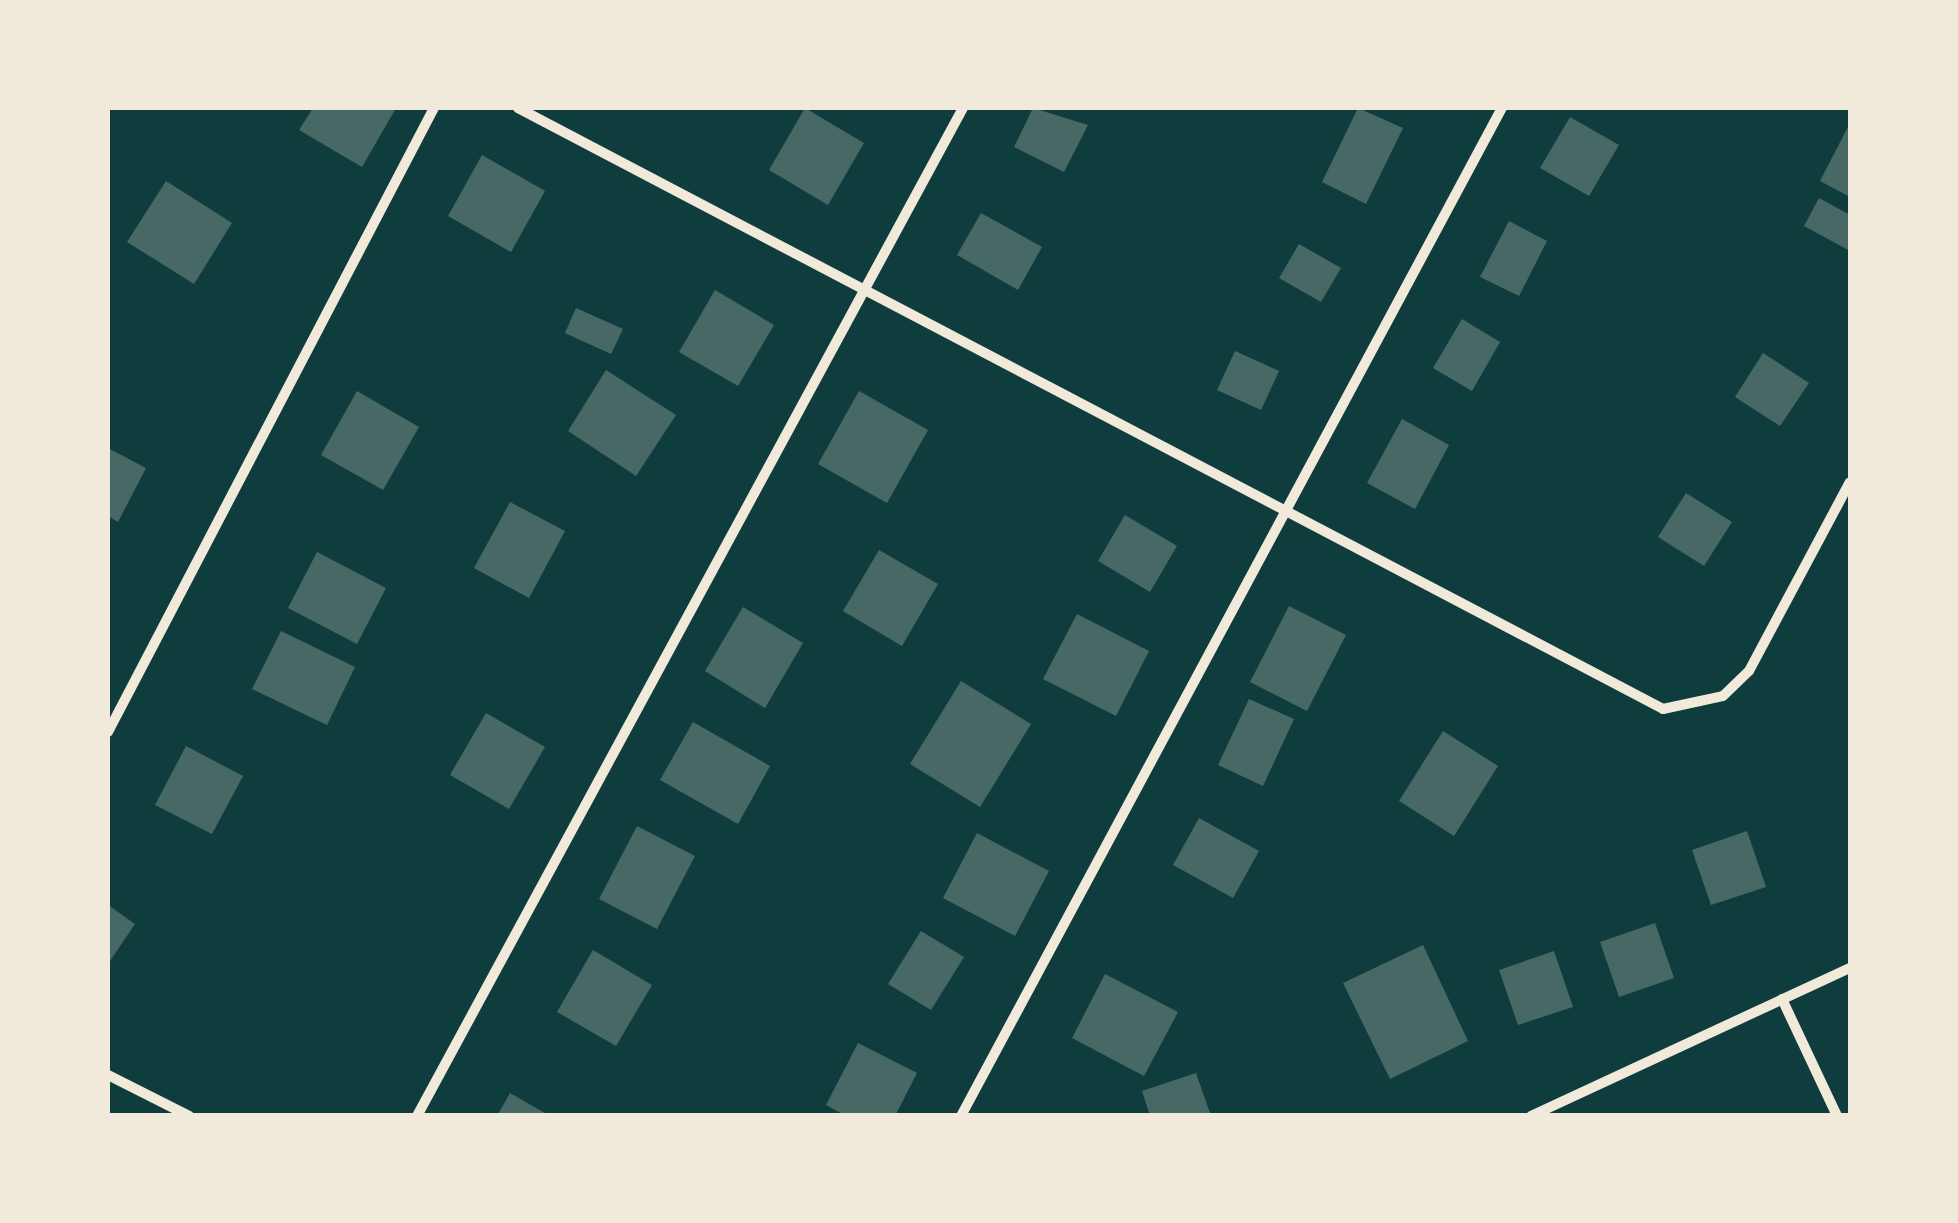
<!DOCTYPE html>
<html>
<head>
<meta charset="utf-8">
<style>
	body { margin:0 }
	#map { position:relative; width:1958px; height:1223px; overflow:hidden; background:#0f3d3e; font-family:Rubik,sans-serif }
	div>[style] { position:absolute }
	.building>* { inset:0; background:#486865 }
	.minor>* { height:10px; margin:-5px; padding:0 5px; transform-origin:5px; border-radius:5px; background:#f1e9da }
	span { translate:-50% -50%; white-space:nowrap; text-align:center; line-height:1.15; -webkit-text-stroke:10px #f1e9da; paint-order:stroke }
	.frame { position:absolute; inset:0; border:110px solid #f1e9da; pointer-events:none }
</style>
</head>
<body>
<div id="map">
	<div class="building">
		<i style="clip-path:polygon(313px 108px,396px 108px,362px 167px,299px 130px)"></i>
		<i style="clip-path:polygon(805px 108px,864px 143px,828px 205px,769px 170px)"></i>
		<i style="clip-path:polygon(1033px 108px,1088px 125px,1064px 172px,1014px 147px)"></i>
		<i style="clip-path:polygon(1358px 108px,1403px 128px,1366px 204px,1322px 182px)"></i>
		<i style="clip-path:polygon(1570px 117px,1619px 145px,1589px 196px,1540px 168px)"></i>
		<i style="clip-path:polygon(1850px 123px,1850px 197px,1820px 181px)"></i>
		<i style="clip-path:polygon(482px 155px,545px 191px,511px 252px,448px 216px)"></i>
		<i style="clip-path:polygon(166px 181px,232px 223px,194px 284px,127px 242px)"></i>
		<i style="clip-path:polygon(1819px 198px,1850px 215px,1850px 251px,1804px 226px)"></i>
		<i style="clip-path:polygon(981px 213px,1042px 247px,1018px 290px,957px 255px)"></i>
		<i style="clip-path:polygon(1509px 221px,1547px 241px,1519px 296px,1480px 277px)"></i>
		<i style="clip-path:polygon(1299px 244px,1341px 268px,1321px 302px,1279px 278px)"></i>
		<i style="clip-path:polygon(715px 290px,774px 325px,738px 386px,679px 352px)"></i>
		<i style="clip-path:polygon(576px 308px,623px 329px,611px 354px,565px 333px)"></i>
		<i style="clip-path:polygon(1462px 319px,1500px 342px,1472px 391px,1433px 368px)"></i>
		<i style="clip-path:polygon(1235px 351px,1279px 371px,1261px 410px,1217px 390px)"></i>
		<i style="clip-path:polygon(1763px 353px,1809px 383px,1780px 426px,1735px 397px)"></i>
		<i style="clip-path:polygon(606px 370px,676px 415px,636px 476px,568px 431px)"></i>
		<i style="clip-path:polygon(357px 391px,419px 427px,383px 490px,321px 455px)"></i>
		<i style="clip-path:polygon(859px 391px,928px 430px,887px 503px,818px 464px)"></i>
		<i style="clip-path:polygon(1402px 419px,1449px 445px,1415px 509px,1367px 483px)"></i>
		<i style="clip-path:polygon(108px 448px,146px 468px,118px 522px,108px 516px)"></i>
		<i style="clip-path:polygon(1686px 493px,1732px 522px,1704px 566px,1658px 537px)"></i>
		<i style="clip-path:polygon(510px 502px,565px 531px,529px 598px,474px 568px)"></i>
		<i style="clip-path:polygon(1125px 515px,1177px 546px,1150px 592px,1098px 561px)"></i>
		<i style="clip-path:polygon(879px 550px,938px 584px,902px 646px,843px 611px)"></i>
		<i style="clip-path:polygon(317px 552px,386px 588px,357px 644px,288px 608px)"></i>
		<i style="clip-path:polygon(1289px 606px,1346px 635px,1307px 711px,1250px 682px)"></i>
		<i style="clip-path:polygon(743px 607px,803px 643px,765px 708px,705px 671px)"></i>
		<i style="clip-path:polygon(1077px 614px,1149px 651px,1116px 716px,1043px 679px)"></i>
		<i style="clip-path:polygon(281px 631px,355px 667px,327px 725px,252px 689px)"></i>
		<i style="clip-path:polygon(961px 681px,1031px 724px,980px 807px,910px 764px)"></i>
		<i style="clip-path:polygon(1249px 699px,1294px 719px,1263px 786px,1218px 765px)"></i>
		<i style="clip-path:polygon(486px 713px,545px 747px,509px 809px,450px 775px)"></i>
		<i style="clip-path:polygon(693px 722px,770px 766px,738px 824px,660px 780px)"></i>
		<i style="clip-path:polygon(1443px 731px,1498px 766px,1454px 836px,1399px 801px)"></i>
		<i style="clip-path:polygon(186px 746px,243px 776px,212px 834px,155px 805px)"></i>
		<i style="clip-path:polygon(1199px 818px,1259px 851px,1233px 898px,1173px 865px)"></i>
		<i style="clip-path:polygon(637px 826px,695px 856px,657px 929px,599px 899px)"></i>
		<i style="clip-path:polygon(1747px 831px,1766px 887px,1711px 905px,1692px 850px)"></i>
		<i style="clip-path:polygon(977px 833px,1049px 871px,1015px 936px,943px 898px)"></i>
		<i style="clip-path:polygon(108px 905px,135px 924px,108px 964px)"></i>
		<i style="clip-path:polygon(1655px 923px,1674px 978px,1619px 997px,1600px 942px)"></i>
		<i style="clip-path:polygon(921px 931px,964px 957px,931px 1010px,888px 984px)"></i>
		<i style="clip-path:polygon(1423px 945px,1468px 1041px,1390px 1079px,1343px 983px)"></i>
		<i style="clip-path:polygon(593px 950px,652px 985px,616px 1046px,557px 1012px)"></i>
		<i style="clip-path:polygon(1554px 951px,1573px 1007px,1518px 1025px,1499px 970px)"></i>
		<i style="clip-path:polygon(1105px 974px,1178px 1012px,1144px 1076px,1072px 1038px)"></i>
		<i style="clip-path:polygon(858px 1043px,917px 1073px,895px 1116px,846px 1116px,826px 1105px)"></i>
		<i style="clip-path:polygon(1196px 1073px,1211px 1116px,1150px 1116px,1142px 1091px)"></i>
		<i style="clip-path:polygon(510px 1093px,550px 1116px,497px 1116px)"></i>
	</div>
	<div class="minor">
		<i style="left:518px;top:108px;width:1293px;rotate:27.69deg"></i>
		<i style="left:1663px;top:709px;width:61px;rotate:-12.2deg"></i>
		<i style="left:1723px;top:696px;width:36px;rotate:-44deg"></i>
		<i style="left:1749px;top:671px;width:214px;rotate:-61.9deg"></i>
		<i style="left:108px;top:732px;width:704px;rotate:-62.42deg"></i>
		<i style="left:1782px;top:999px;width:129px;rotate:64.8deg"></i>
		<i style="left:108px;top:1075px;width:91px;rotate:26.8deg"></i>
		<i style="left:417px;top:1116px;width:1146px;rotate:-61.56deg"></i>
		<i style="left:961px;top:1116px;width:1144px;rotate:-61.78deg"></i>
		<i style="left:1531px;top:1116px;width:352px;rotate:-24.9deg"></i>
	</div>
	<div class="frame"></div>
</div>
</body>
</html>
